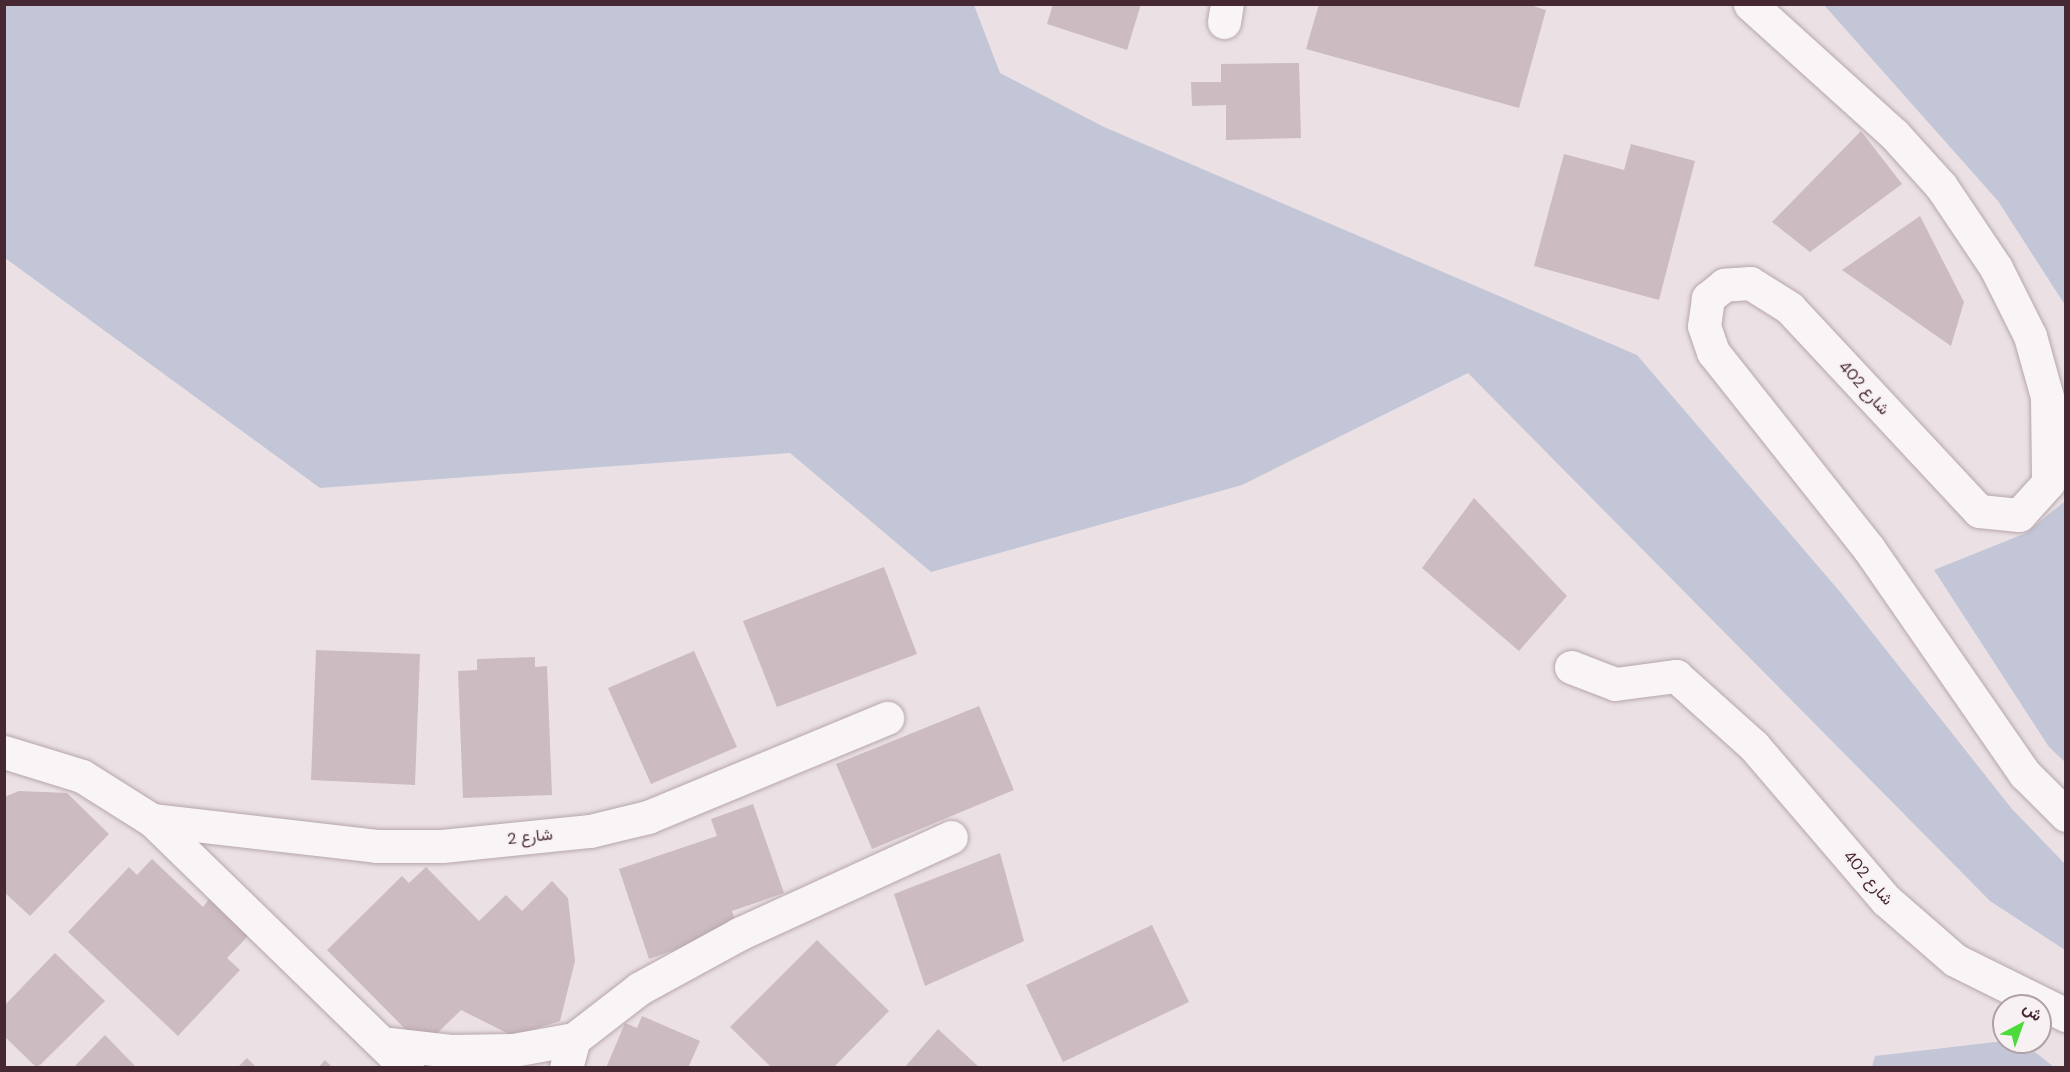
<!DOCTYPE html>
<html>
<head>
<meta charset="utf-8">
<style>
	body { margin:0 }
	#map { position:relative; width:2070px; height:1072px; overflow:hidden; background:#ebe1e5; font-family:"DM Sans",Vazirmatn,sans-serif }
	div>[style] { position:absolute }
	.green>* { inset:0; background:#c2c6d6 }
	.building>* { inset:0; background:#ccbbc1 }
	.roads { filter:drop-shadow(0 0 2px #b6a6ab) drop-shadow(0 0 2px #b6a6ab) }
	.minor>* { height:33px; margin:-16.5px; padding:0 16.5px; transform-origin:16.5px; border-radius:16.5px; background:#f9f5f6 }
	span { translate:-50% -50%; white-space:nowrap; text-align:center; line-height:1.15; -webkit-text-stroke:4.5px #f8f1f4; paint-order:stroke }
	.street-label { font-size:16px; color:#452831 }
	.frame { position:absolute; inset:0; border:6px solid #452831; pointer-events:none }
	.north { position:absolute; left:1992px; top:994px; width:60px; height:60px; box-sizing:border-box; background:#f8f1f4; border:2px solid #b0a1a6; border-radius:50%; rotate:41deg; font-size:16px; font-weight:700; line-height:24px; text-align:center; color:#452831 }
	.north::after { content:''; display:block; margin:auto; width:21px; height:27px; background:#4ddb3c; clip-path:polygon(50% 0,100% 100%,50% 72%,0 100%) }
</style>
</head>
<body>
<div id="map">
	<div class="green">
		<i style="clip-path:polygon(5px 4px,974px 5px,1000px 73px,1104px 127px,1637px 355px,1841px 593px,2012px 809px,2065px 864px,2065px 950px,1990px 901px,1468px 373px,1242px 485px,931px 572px,790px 453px,320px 488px,5px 258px)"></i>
		<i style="clip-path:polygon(1824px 5px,2065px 5px,2065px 305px,1998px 201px)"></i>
		<i style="clip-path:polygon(2065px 501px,2065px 762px,2049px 747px,1934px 570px,2026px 533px)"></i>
		<i style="clip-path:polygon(2004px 1041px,2022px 1042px,2054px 1067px,1872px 1067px,1875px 1056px)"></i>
	</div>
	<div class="building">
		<i style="clip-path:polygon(1053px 4px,1141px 4px,1127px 50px,1047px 24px)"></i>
		<i style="clip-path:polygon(1319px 4px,1527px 4px,1546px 10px,1519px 108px,1306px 49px)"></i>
		<i style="clip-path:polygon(1299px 63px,1301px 138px,1226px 140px,1226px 105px,1192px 106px,1191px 82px,1221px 82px,1221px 64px)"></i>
		<i style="clip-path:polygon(1861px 131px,1902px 184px,1810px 252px,1772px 222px)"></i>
		<i style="clip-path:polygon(1631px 144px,1695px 161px,1659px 300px,1534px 266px,1564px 154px,1624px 170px)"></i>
		<i style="clip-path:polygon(1920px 216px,1964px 302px,1951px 346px,1842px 270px)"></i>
		<i style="clip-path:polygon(1474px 498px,1567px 596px,1519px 651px,1422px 568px)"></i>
		<i style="clip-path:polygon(884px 567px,917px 654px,777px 707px,743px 621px)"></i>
		<i style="clip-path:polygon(316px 650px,420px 654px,415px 785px,311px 780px)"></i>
		<i style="clip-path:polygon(694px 651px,737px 747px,651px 784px,608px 688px)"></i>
		<i style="clip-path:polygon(535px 657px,535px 667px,547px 666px,552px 795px,463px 798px,458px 671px,477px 670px,477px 659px)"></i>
		<i style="clip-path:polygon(979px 706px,1014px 790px,872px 849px,836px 764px)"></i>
		<i style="clip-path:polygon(19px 791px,67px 793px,109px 834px,30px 916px,4px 892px,4px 797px)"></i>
		<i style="clip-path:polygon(753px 804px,784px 893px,732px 911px,738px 928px,649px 959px,619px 869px,717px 836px,711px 819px)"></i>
		<i style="clip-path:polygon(1000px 853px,1024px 941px,925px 986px,894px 894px)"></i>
		<i style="clip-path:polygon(152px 859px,203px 907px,209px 899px,248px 936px,227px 958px,240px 970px,178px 1036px,68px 932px,129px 867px,137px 875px)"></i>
		<i style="clip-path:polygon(426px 867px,479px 921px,506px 895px,522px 911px,552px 881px,568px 898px,575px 961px,560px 1021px,513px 1036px,461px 1010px,423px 1047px,327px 950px,402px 876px,409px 883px)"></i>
		<i style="clip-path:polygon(1152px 925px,1189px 1002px,1063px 1062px,1026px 985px)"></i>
		<i style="clip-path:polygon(817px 940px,889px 1011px,833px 1068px,772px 1068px,730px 1027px)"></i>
		<i style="clip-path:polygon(55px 953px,105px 1001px,37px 1068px,4px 1036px,4px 1006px)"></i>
		<i style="clip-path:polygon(642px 1016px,700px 1041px,688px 1068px,606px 1068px,625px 1023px,637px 1028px)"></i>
		<i style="clip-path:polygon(938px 1029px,980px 1068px,904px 1068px)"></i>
		<i style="clip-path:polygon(105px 1035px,137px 1068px,73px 1068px)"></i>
		<i style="clip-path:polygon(247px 1058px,257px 1068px,237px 1068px)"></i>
		<i style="clip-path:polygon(325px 1060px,333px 1068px,318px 1068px)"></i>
	</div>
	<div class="roads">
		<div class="minor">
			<i style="left:1750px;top:4px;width:194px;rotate:42.1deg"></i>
			<i style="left:1894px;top:134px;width:70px;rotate:47.9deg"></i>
			<i style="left:1941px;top:186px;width:99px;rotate:56.1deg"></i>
			<i style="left:1996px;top:268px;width:76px;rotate:63.4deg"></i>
			<i style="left:2030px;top:336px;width:63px;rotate:74.4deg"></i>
			<i style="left:2047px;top:397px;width:86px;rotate:89.3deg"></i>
			<i style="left:2048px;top:483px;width:43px;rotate:132.2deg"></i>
			<i style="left:2019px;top:515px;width:40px;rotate:-174.3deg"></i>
			<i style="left:1979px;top:511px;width:277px;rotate:-133deg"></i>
			<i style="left:1790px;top:308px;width:47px;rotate:-148deg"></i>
			<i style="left:1750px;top:283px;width:26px;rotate:176deg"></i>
			<i style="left:1724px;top:285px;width:21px;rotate:141deg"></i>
			<i style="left:1708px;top:298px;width:28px;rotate:98deg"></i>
			<i style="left:1704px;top:326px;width:28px;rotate:71deg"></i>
			<i style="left:1713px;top:352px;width:251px;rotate:51.6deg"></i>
			<i style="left:1869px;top:549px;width:274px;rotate:55.3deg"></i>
			<i style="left:2025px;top:774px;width:58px;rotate:45deg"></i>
			<i style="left:1224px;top:22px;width:18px;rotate:-81deg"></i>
			<i style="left:1571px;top:667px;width:47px;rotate:21.1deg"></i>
			<i style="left:1615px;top:684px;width:62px;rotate:-7.5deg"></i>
			<i style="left:1676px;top:676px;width:105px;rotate:41.9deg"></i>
			<i style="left:1754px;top:746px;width:203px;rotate:49.4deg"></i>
			<i style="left:1886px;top:900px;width:91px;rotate:41deg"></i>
			<i style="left:1955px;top:960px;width:124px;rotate:26.4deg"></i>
			<i style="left:4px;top:752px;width:82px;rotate:17.1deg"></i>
			<i style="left:82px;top:776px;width:83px;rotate:32.2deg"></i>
			<i style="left:152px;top:820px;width:356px;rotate:44.2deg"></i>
			<i style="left:152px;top:820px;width:226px;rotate:6.6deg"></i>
			<i style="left:376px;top:846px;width:66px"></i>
			<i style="left:442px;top:846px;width:149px;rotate:-5.8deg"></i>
			<i style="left:590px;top:831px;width:60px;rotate:-13.6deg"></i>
			<i style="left:648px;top:817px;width:259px;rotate:-22.5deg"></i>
			<i style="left:389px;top:1044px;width:62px;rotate:6.4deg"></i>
			<i style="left:451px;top:1051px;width:62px;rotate:-0.9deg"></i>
			<i style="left:513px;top:1050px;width:62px;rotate:-10.2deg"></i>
			<i style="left:566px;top:1068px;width:30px;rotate:-75deg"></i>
			<i style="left:574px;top:1039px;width:83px;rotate:-37.7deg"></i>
			<i style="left:640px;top:988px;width:113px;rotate:-28.6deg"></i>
			<i style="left:739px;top:934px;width:233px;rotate:-24.6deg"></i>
		</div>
	</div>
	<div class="street-label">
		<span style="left:1864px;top:388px;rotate:48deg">شارع 402</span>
		<span style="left:530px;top:837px;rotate:-6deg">شارع 2</span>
		<span style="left:1868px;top:878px;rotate:49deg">شارع 402</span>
	</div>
	<div class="frame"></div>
	<div class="north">ش</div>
</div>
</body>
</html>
